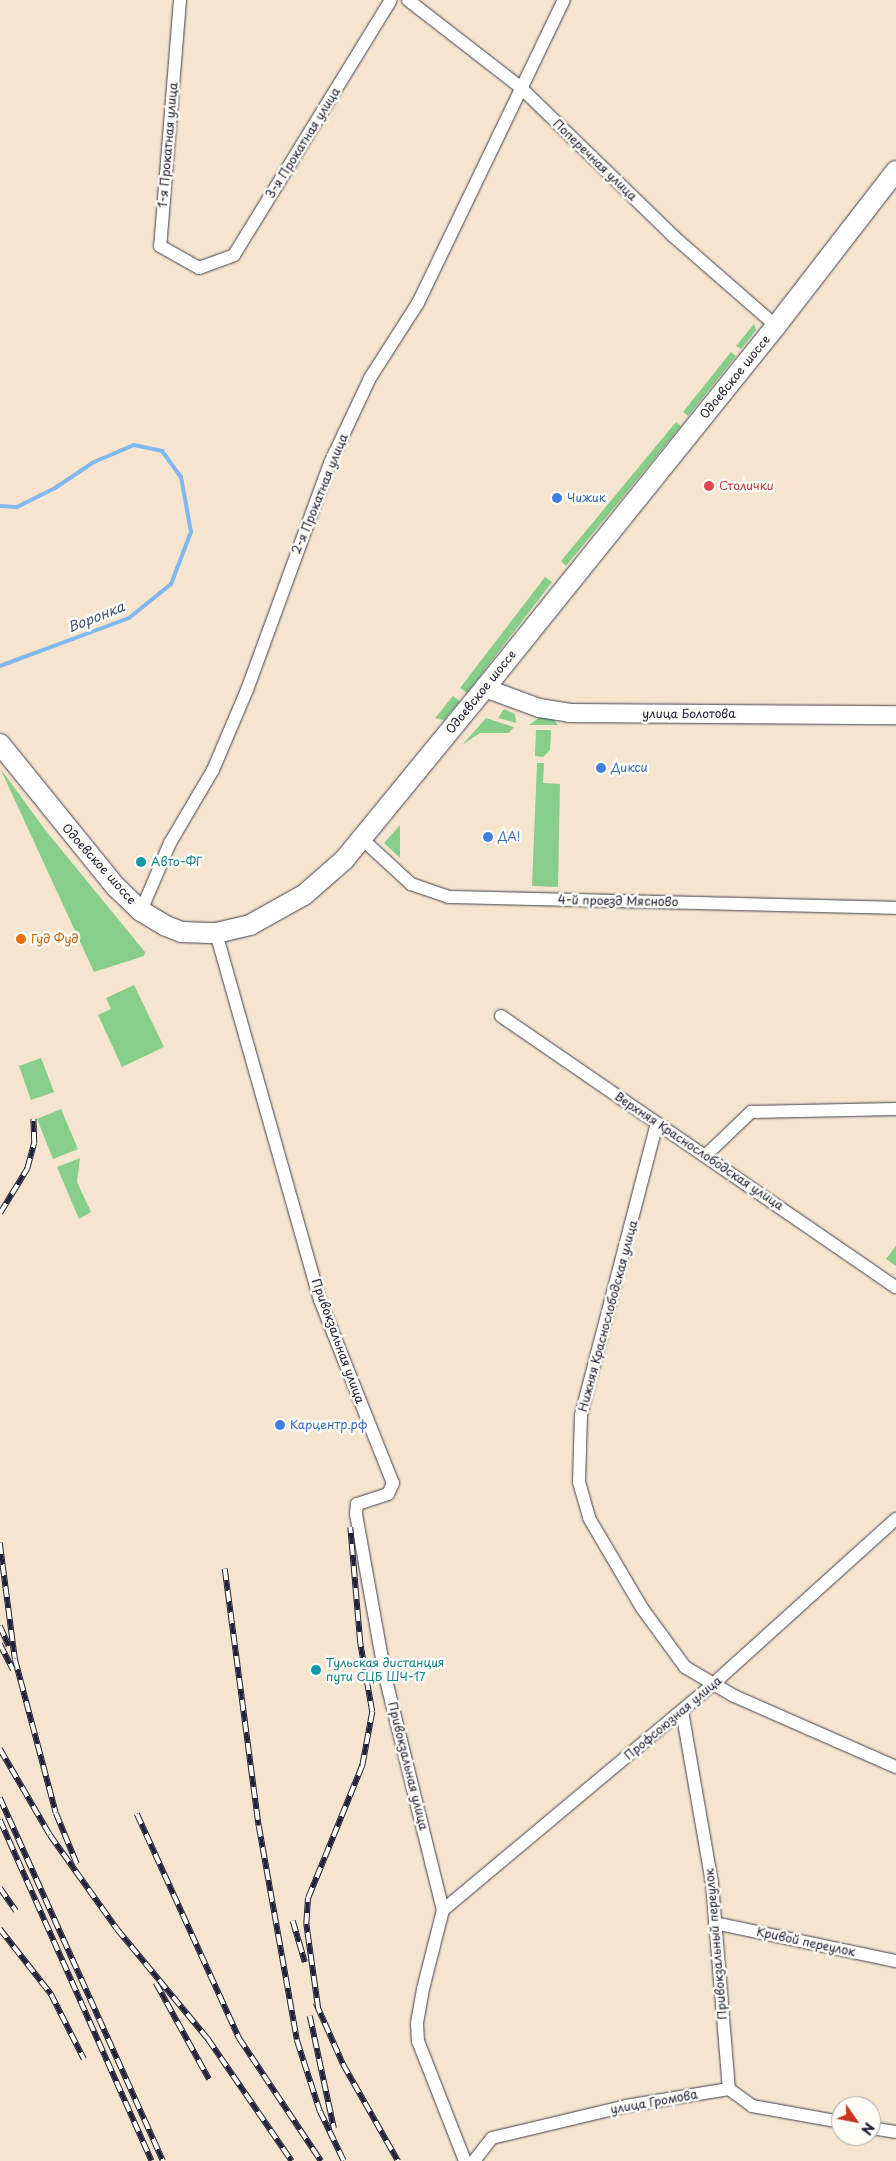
<!DOCTYPE html>
<html>
<head>
<meta charset="utf-8">
<style>
	body { margin:0 }
	#map { position:relative; width:896px; height:2161px; overflow:hidden; background:#f6e5ce; font-family:"Playpen Sans",sans-serif }
	div>[style] { position:absolute }
	.green>* { inset:0; background:#86ce8a }
	.stream>* { height:4px; margin:-2px; padding:0 2px; transform-origin:2px; border-radius:2px; background:#82b8f1 }
	.roads { filter:drop-shadow(0 0 1px #423f51) drop-shadow(0 0 1px #423f51) }
	.street>* { height:12px; margin:-6px; padding:0 6px; transform-origin:6px; border-radius:6px; background:#fff }
	.secondary>* { height:18px; margin:-9px; padding:0 9px; transform-origin:9px; border-radius:9px; background:#fff }
	.primary>* { height:20px; margin:-10px; padding:0 10px; transform-origin:10px; border-radius:10px; background:#fff }
	.rail>* { height:5.5px; margin-top:-2.75px; transform-origin:0; background:repeating-linear-gradient(90deg,#fdfcf7 0 11px,#22223b 0 22px); box-sizing:border-box; border-block:1px solid #22223b }
	.dots>* { width:14px; height:14px; translate:-50% -50%; box-sizing:border-box; border:2px solid #fdfcf7; border-radius:50% }
	span { translate:-50% -50%; white-space:nowrap; text-align:center; line-height:1.15; -webkit-text-stroke:5px #fdfcf7; paint-order:stroke }
	.street-label { font-size:12px; color:#22223b }
	.health-label { font-size:12px; color:#be3a42 }
	.left { translate:0 -50%; text-align:left }
	.shop-label { font-size:12px; color:#366cbe }
	.culture-label { font-size:12px; color:#0d838f }
	.food-label { font-size:12px; color:#c56008 }
	.water-label { font-size:14px; color:#44567b; font-style:italic }
	.north { position:absolute; left:831px; top:2096px; width:50px; height:50px; box-sizing:border-box; background:#fdfcf7; border:1px solid #a5a5ac; border-radius:50%; rotate:123deg; font-size:14px; font-weight:700; line-height:20px; text-align:center; color:#22223b }
	.north::after { content:''; display:block; margin:auto; width:18px; height:22px; background:#c8321e; clip-path:polygon(50% 0,100% 100%,50% 72%,0 100%) }
</style>
</head>
<body>
<div id="map">
	<div class="green">
		<i style="clip-path:polygon(754px 324px,756px 330px,741px 349px,736px 346px)"></i>
		<i style="clip-path:polygon(731px 352px,736px 356px,688px 416px,683px 412px)"></i>
		<i style="clip-path:polygon(676px 422px,681px 426px,566px 566px,561px 561px)"></i>
		<i style="clip-path:polygon(545px 577px,552px 582px,467px 693px,460px 688px)"></i>
		<i style="clip-path:polygon(453px 696px,460px 701px,444px 720px,435px 718px)"></i>
		<i style="clip-path:polygon(504px 709px,515px 714px,516px 723px,498px 718px)"></i>
		<i style="clip-path:polygon(540px 717px,552px 717px,558px 725px,529px 725px)"></i>
		<i style="clip-path:polygon(486px 718px,514px 727px,509px 733px,480px 733px,462px 745px)"></i>
		<i style="clip-path:polygon(536px 730px,551px 730px,550px 750px,543px 757px,535px 756px)"></i>
		<i style="clip-path:polygon(537px 763px,544px 763px,543px 783px,560px 784px,558px 887px,532px 886px)"></i>
		<i style="clip-path:polygon(0 768px,46px 831px,145px 952px,144px 956px,94px 972px)"></i>
		<i style="clip-path:polygon(400px 825px,400px 858px,384px 843px)"></i>
		<i style="clip-path:polygon(134px 985px,164px 1047px,122px 1067px,98px 1015px,111px 1009px,106px 998px)"></i>
		<i style="clip-path:polygon(41px 1058px,54px 1092px,31px 1100px,19px 1066px)"></i>
		<i style="clip-path:polygon(61px 1109px,78px 1149px,53px 1159px,37px 1119px)"></i>
		<i style="clip-path:polygon(80px 1158px,77px 1182px,91px 1212px,79px 1219px,57px 1167px)"></i>
		<i style="clip-path:polygon(896px 1246px,896px 1266px,886px 1259px)"></i>
	</div>
	<div class="stream">
		<i style="left:0;top:506px;width:17px;rotate:3deg"></i>
		<i style="left:17px;top:507px;width:42px;rotate:-26.6deg"></i>
		<i style="left:55px;top:488px;width:47px;rotate:-33.7deg"></i>
		<i style="left:94px;top:462px;width:43px;rotate:-23deg"></i>
		<i style="left:134px;top:445px;width:29px;rotate:12deg"></i>
		<i style="left:162px;top:451px;width:32px;rotate:54deg"></i>
		<i style="left:181px;top:477px;width:56px;rotate:79.7deg"></i>
		<i style="left:191px;top:532px;width:56px;rotate:111deg"></i>
		<i style="left:171px;top:584px;width:54px;rotate:141deg"></i>
		<i style="left:129px;top:618px;width:138px;rotate:159.6deg"></i>
	</div>
	<div class="roads">
		<div class="street">
			<i style="left:180px;top:0;width:247px;rotate:94.6deg"></i>
			<i style="left:160px;top:246px;width:45px;rotate:29.4deg"></i>
			<i style="left:199px;top:268px;width:37px;rotate:-20deg"></i>
			<i style="left:234px;top:255px;width:299px;rotate:-58.4deg"></i>
			<i style="left:408px;top:0;width:142px;rotate:37.8deg"></i>
			<i style="left:520px;top:87px;width:214px;rotate:44.2deg"></i>
			<i style="left:673px;top:236px;width:137px;rotate:41.1deg"></i>
			<i style="left:361px;top:838px;width:68px;rotate:42.6deg"></i>
			<i style="left:411px;top:884px;width:39px;rotate:19deg"></i>
			<i style="left:448px;top:897px;width:448px;rotate:1.4deg"></i>
			<i style="left:141px;top:911px;width:74px;rotate:-66.9deg"></i>
			<i style="left:170px;top:843px;width:85px;rotate:-59.5deg"></i>
			<i style="left:213px;top:770px;width:87px;rotate:-67deg"></i>
			<i style="left:247px;top:690px;width:242px;rotate:-69.9deg"></i>
			<i style="left:330px;top:463px;width:94px;rotate:-64.8deg"></i>
			<i style="left:370px;top:378px;width:89px;rotate:-57.4deg"></i>
			<i style="left:418px;top:303px;width:336px;rotate:-64.3deg"></i>
			<i style="left:216px;top:933px;width:381px;rotate:74.2deg"></i>
			<i style="left:320px;top:1300px;width:197px;rotate:68.3deg"></i>
			<i style="left:393px;top:1483px;width:12px;rotate:114deg"></i>
			<i style="left:388px;top:1494px;width:33px;rotate:162deg"></i>
			<i style="left:357px;top:1504px;width:10px;rotate:96deg"></i>
			<i style="left:356px;top:1514px;width:169px;rotate:79.8deg"></i>
			<i style="left:386px;top:1680px;width:237px;rotate:76.1deg"></i>
			<i style="left:443px;top:1910px;width:81px;rotate:104.2deg"></i>
			<i style="left:423px;top:1989px;width:35px;rotate:100deg"></i>
			<i style="left:417px;top:2023px;width:18px;rotate:87deg"></i>
			<i style="left:418px;top:2041px;width:129px;rotate:68.6deg"></i>
			<i style="left:501px;top:1016px;width:479px;rotate:34.5deg"></i>
			<i style="left:657px;top:1123px;width:302px;rotate:104.6deg"></i>
			<i style="left:581px;top:1415px;width:67px;rotate:91.7deg"></i>
			<i style="left:579px;top:1482px;width:37px;rotate:74deg"></i>
			<i style="left:589px;top:1518px;width:104px;rotate:59.5deg"></i>
			<i style="left:642px;top:1608px;width:73px;rotate:53.9deg"></i>
			<i style="left:685px;top:1667px;width:57px;rotate:30.6deg"></i>
			<i style="left:734px;top:1696px;width:177px;rotate:23.7deg"></i>
			<i style="left:705px;top:1156px;width:64px;rotate:-43.7deg"></i>
			<i style="left:751px;top:1112px;width:145px;rotate:-1.2deg"></i>
			<i style="left:682px;top:1711px;width:175px;rotate:80.1deg"></i>
			<i style="left:712px;top:1883px;width:207px;rotate:85.3deg"></i>
			<i style="left:443px;top:1910px;width:351px;rotate:-39.9deg"></i>
			<i style="left:712px;top:1685px;width:248px;rotate:-42.1deg"></i>
			<i style="left:715px;top:1923px;width:185px;rotate:11.9deg"></i>
			<i style="left:871px;top:2128px;width:25px;rotate:9deg"></i>
			<i style="left:474px;top:2161px;width:29px;rotate:-52deg"></i>
			<i style="left:492px;top:2138px;width:138px;rotate:-13.4deg"></i>
			<i style="left:626px;top:2106px;width:104px;rotate:-9.4deg"></i>
			<i style="left:729px;top:2089px;width:29px;rotate:36deg"></i>
			<i style="left:752px;top:2106px;width:90px;rotate:10.2deg"></i>
		</div>
		<div class="secondary">
			<i style="left:485px;top:688px;width:58px;rotate:20.3deg"></i>
			<i style="left:539px;top:708px;width:30px;rotate:9deg"></i>
			<i style="left:569px;top:713px;width:327px;rotate:0.4deg"></i>
		</div>
		<div class="primary">
			<i style="left:0;top:744px;width:184px;rotate:51deg"></i>
			<i style="left:116px;top:887px;width:35px;rotate:44deg"></i>
			<i style="left:141px;top:911px;width:29px;rotate:31deg"></i>
			<i style="left:166px;top:926px;width:17px;rotate:21deg"></i>
			<i style="left:182px;top:932px;width:34px;rotate:2deg"></i>
			<i style="left:216px;top:933px;width:35px;rotate:-13deg"></i>
			<i style="left:250px;top:925px;width:62px;rotate:-29.1deg"></i>
			<i style="left:304px;top:895px;width:53px;rotate:-41.2deg"></i>
			<i style="left:344px;top:860px;width:222px;rotate:-50.7deg"></i>
			<i style="left:485px;top:688px;width:464px;rotate:-51.2deg"></i>
			<i style="left:776px;top:326px;width:196px;rotate:-52.3deg"></i>
		</div>
	</div>
	<div class="rail">
		<i style="left:0;top:1213px;width:52px;rotate:-58.5deg"></i>
		<i style="left:27px;top:1169px;width:27px;rotate:-75deg"></i>
		<i style="left:34px;top:1143px;width:24px;rotate:-92deg"></i>
		<i style="left:0;top:1543px;width:117px;rotate:82.6deg"></i>
		<i style="left:15px;top:1659px;width:159px;rotate:75.1deg"></i>
		<i style="left:56px;top:1813px;width:55px;rotate:67.6deg"></i>
		<i style="left:225px;top:1569px;width:259px;rotate:82.5deg"></i>
		<i style="left:259px;top:1826px;width:217px;rotate:79.9deg"></i>
		<i style="left:297px;top:2040px;width:75px;rotate:72.1deg"></i>
		<i style="left:320px;top:2111px;width:55px;rotate:64.4deg"></i>
		<i style="left:0;top:1626px;width:22px;rotate:66deg"></i>
		<i style="left:0;top:1644px;width:29px;rotate:63deg"></i>
		<i style="left:0;top:1749px;width:99px;rotate:59.8deg"></i>
		<i style="left:50px;top:1835px;width:115px;rotate:54.5deg"></i>
		<i style="left:117px;top:1929px;width:143px;rotate:50.4deg"></i>
		<i style="left:208px;top:2039px;width:148px;rotate:55.5deg"></i>
		<i style="left:0;top:1798px;width:398px;rotate:65.8deg"></i>
		<i style="left:137px;top:1814px;width:246px;rotate:65.5deg"></i>
		<i style="left:239px;top:2038px;width:148px;rotate:56.3deg"></i>
		<i style="left:0;top:1820px;width:373px;rotate:66deg"></i>
		<i style="left:0;top:1888px;width:28px;rotate:55deg"></i>
		<i style="left:293px;top:1921px;width:43px;rotate:73.7deg"></i>
		<i style="left:0;top:1929px;width:83px;rotate:51.9deg"></i>
		<i style="left:51px;top:1994px;width:73px;rotate:63.1deg"></i>
		<i style="left:156px;top:1983px;width:110px;rotate:61.1deg"></i>
		<i style="left:316px;top:2003px;width:67px;rotate:66.1deg"></i>
		<i style="left:343px;top:2064px;width:112px;rotate:60.4deg"></i>
		<i style="left:318px;top:2009px;width:86px;rotate:-98deg"></i>
		<i style="left:306px;top:1924px;width:26px;rotate:-86deg"></i>
		<i style="left:308px;top:1898px;width:143px;rotate:-67.8deg"></i>
		<i style="left:362px;top:1766px;width:55px;rotate:-79.5deg"></i>
		<i style="left:372px;top:1712px;width:70px;rotate:-99.9deg"></i>
		<i style="left:360px;top:1643px;width:116px;rotate:-94.9deg"></i>
		<i style="left:310px;top:2016px;width:115px;rotate:77.9deg"></i>
	</div>
	<div class="dots">
		<i style="left:709px;top:486px;background:#e0444e"></i>
		<i style="left:557px;top:498px;background:#3f7fe0"></i>
		<i style="left:601px;top:768px;background:#3f7fe0"></i>
		<i style="left:488px;top:837px;background:#3f7fe0"></i>
		<i style="left:141px;top:862px;background:#0f9aa8"></i>
		<i style="left:21px;top:939px;background:#e8710a"></i>
		<i style="left:280px;top:1425px;background:#3f7fe0"></i>
		<i style="left:316px;top:1670px;background:#0f9aa8"></i>
	</div>
	<div class="street-label">
		<span style="left:303px;top:143px;rotate:-58deg">3-я Прокатная улица</span>
		<span style="left:168px;top:145px;rotate:-85deg">1-я Прокатная улица</span>
		<span style="left:595px;top:160px;rotate:44deg">Поперечная улица</span>
		<span style="left:735px;top:377px;rotate:-51deg">Одоевское шоссе</span>
		<span style="left:320px;top:494px;rotate:-68deg">2-я Прокатная улица</span>
		<span style="left:481px;top:692px;rotate:-51deg">Одоевское шоссе</span>
		<span style="left:689px;top:714px">улица Болотова</span>
		<span style="left:99px;top:864px;rotate:48deg">Одоевское шоссе</span>
		<span style="left:618px;top:901px;rotate:1deg">4-й проезд Мясново</span>
		<span style="left:699px;top:1151px;rotate:34deg">Верхняя Краснослободская улица</span>
		<span style="left:608px;top:1316px;rotate:-75deg">Нижняя Краснослободская улица</span>
		<span style="left:338px;top:1341px;rotate:70deg">Привокзальная улица</span>
		<span style="left:673px;top:1718px;rotate:-40deg">Профсоюзная улица</span>
		<span style="left:408px;top:1766px;rotate:76deg">Привокзальная улица</span>
		<span style="left:806px;top:1942px;rotate:12deg">Кривой переулок</span>
		<span style="left:716px;top:1944px;rotate:-95deg">Привокзальный переулок</span>
		<span style="left:654px;top:2102px;rotate:-10deg">улица Громова</span>
	</div>
	<div class="health-label">
		<span class="left" style="left:719px;top:486px">Столички</span>
	</div>
	<div class="shop-label">
		<span class="left" style="left:567px;top:498px">Чижик</span>
		<span class="left" style="left:611px;top:768px">Дикси</span>
		<span class="left" style="left:498px;top:837px">ДА!</span>
		<span class="left" style="left:290px;top:1425px">Карцентр.рф</span>
	</div>
	<div class="culture-label">
		<span class="left" style="left:151px;top:862px">Авто-ФГ</span>
		<span class="left" style="left:326px;top:1670px">Тульская дистанция<br>пути СЦБ ШЧ-17</span>
	</div>
	<div class="food-label">
		<span class="left" style="left:31px;top:939px">Гуд Фуд</span>
	</div>
	<div class="water-label">
		<span style="left:96px;top:617px;rotate:-22deg">Воронка</span>
	</div>
	<div class="north">N</div>
</div>
</body>
</html>
